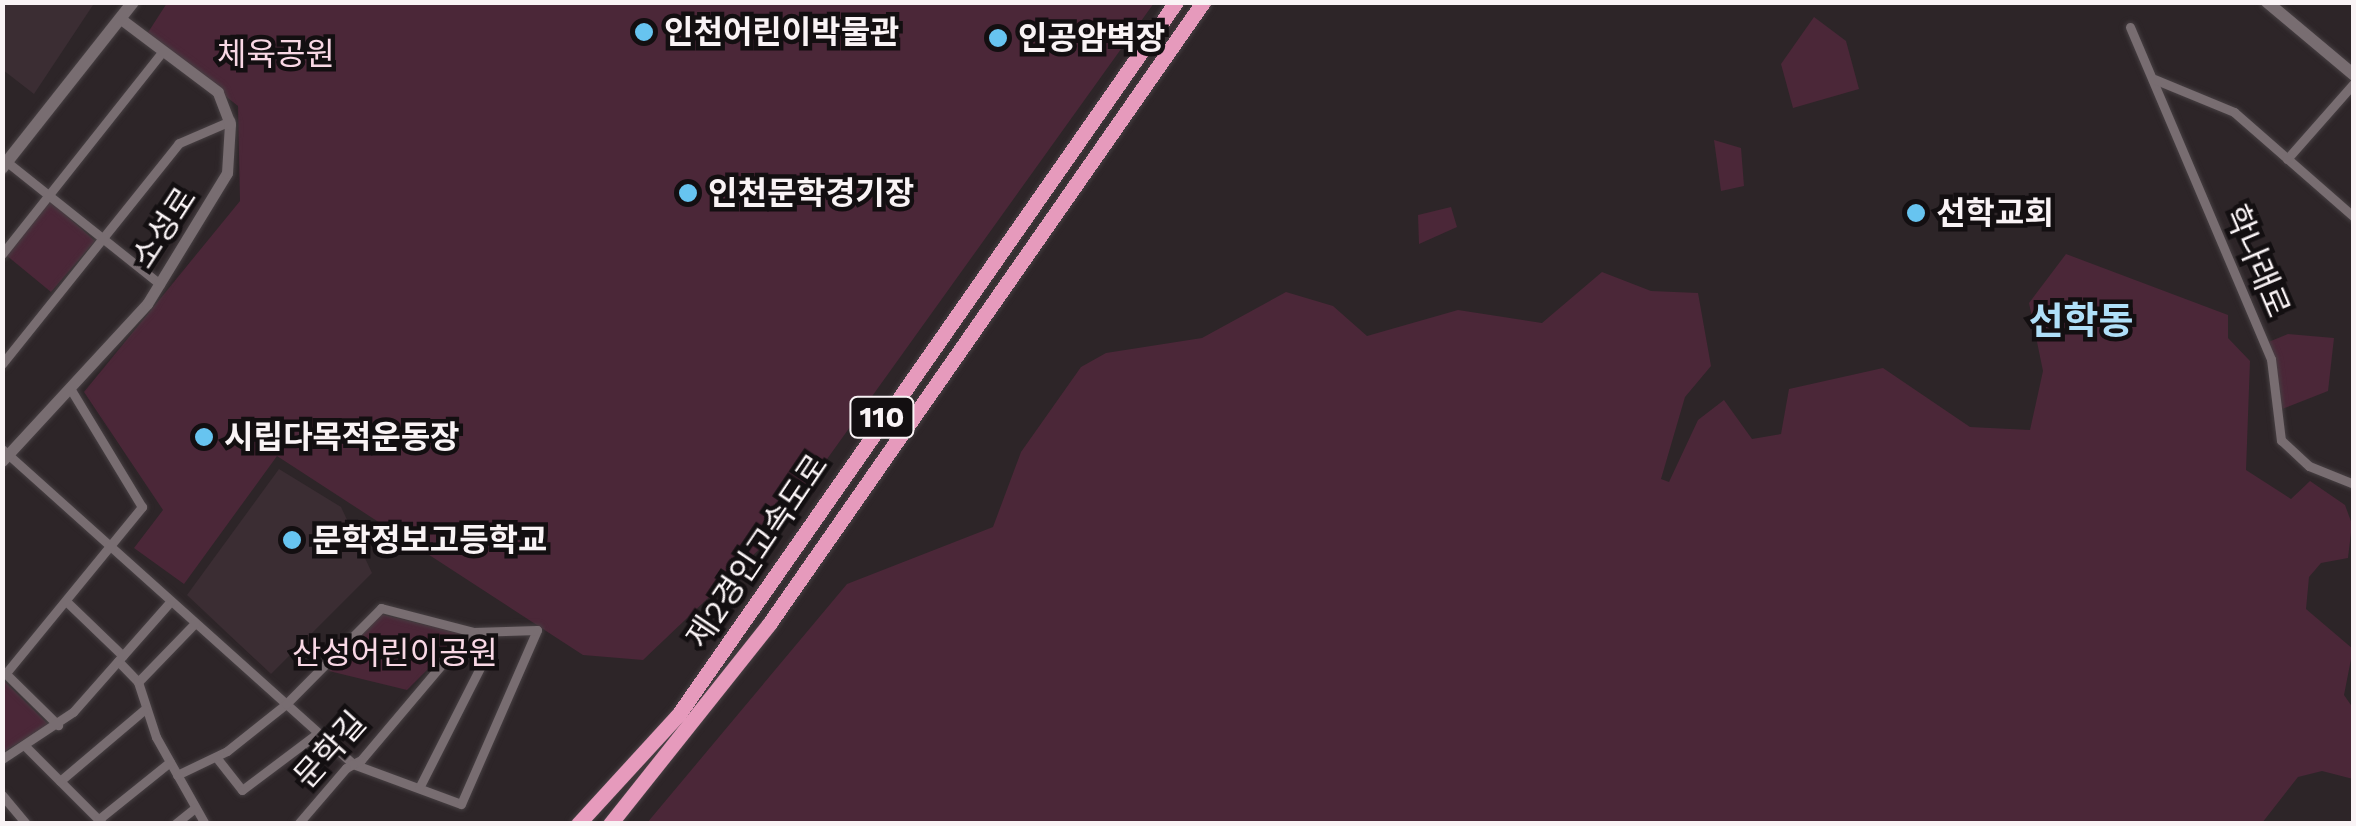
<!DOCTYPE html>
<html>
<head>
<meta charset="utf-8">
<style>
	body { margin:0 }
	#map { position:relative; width:2356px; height:826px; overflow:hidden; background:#2d2528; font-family:"Work Sans","Noto Sans KR",sans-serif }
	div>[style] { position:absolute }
	.built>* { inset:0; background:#3b2d33 }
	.green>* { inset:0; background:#4b2738 }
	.roads { filter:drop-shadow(0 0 2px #474043) drop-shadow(0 0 2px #474043) }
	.minor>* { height:9px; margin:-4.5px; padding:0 4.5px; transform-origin:4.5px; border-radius:4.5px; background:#786d71 }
	.tertiary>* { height:11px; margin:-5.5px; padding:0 5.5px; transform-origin:5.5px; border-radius:5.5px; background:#786d71 }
	.secondary>* { height:12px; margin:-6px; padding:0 6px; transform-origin:6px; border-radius:6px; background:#786d71 }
	.motorway>* { height:15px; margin:-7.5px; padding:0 7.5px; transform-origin:7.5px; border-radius:7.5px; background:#e69abc }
	.dots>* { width:28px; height:28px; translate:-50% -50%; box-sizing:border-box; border:5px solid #130f11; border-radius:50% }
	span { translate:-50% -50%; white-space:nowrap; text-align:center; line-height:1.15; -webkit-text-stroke:9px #130f11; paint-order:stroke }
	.shield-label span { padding:2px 8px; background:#130f11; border:2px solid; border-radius:8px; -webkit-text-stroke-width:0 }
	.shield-label { font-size:30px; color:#f9f3f5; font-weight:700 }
	.poi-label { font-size:32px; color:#f9f3f5; font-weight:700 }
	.left { translate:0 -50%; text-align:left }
	.park-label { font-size:32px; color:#f9d8e5 }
	.street-label { font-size:32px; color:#f9f3f5 }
	.quarter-label { font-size:38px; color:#afdff8; font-weight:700 }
	.frame { position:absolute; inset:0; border:5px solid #f9f3f5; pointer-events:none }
</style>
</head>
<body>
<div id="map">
	<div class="built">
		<i style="clip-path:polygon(95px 2px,34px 94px,3px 70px,3px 3px)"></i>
		<i style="clip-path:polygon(279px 469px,341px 507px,372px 573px,271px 674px,187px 595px)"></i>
	</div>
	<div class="green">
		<i style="clip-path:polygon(167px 3px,1154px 3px,769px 540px,643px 660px,583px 655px,277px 456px,184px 584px,134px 548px,163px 510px,84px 392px,240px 201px,238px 106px,147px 34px)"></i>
		<i style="clip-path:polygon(1814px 17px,1846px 41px,1859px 89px,1793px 108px,1781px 64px)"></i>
		<i style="clip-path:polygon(1714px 140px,1741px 148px,1744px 186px,1721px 191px)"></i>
		<i style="clip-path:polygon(50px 201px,95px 241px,51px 292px,6px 255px)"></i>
		<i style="clip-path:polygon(1451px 207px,1457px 227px,1419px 244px,1418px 215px)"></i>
		<i style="clip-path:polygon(2066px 254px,2228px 315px,2228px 338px,2250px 361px,2246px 470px,2291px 499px,2310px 481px,2345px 505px,2352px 524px,2348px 558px,2321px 563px,2309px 577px,2306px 609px,2353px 649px,2344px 695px,2353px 708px,2353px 779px,2322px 771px,2298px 777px,2262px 823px,647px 823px,847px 584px,993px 527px,1021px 452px,1081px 367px,1106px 353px,1202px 338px,1286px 292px,1333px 306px,1367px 336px,1458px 310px,1542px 323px,1602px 272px,1651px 291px,1698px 293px,1711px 366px,1685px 397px,1661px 479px,1669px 482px,1698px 420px,1724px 400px,1752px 439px,1781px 434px,1789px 389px,1883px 368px,1970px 427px,2030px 430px,2043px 371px,2029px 303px)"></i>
		<i style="clip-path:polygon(2288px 334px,2334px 338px,2328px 391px,2277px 411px,2266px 343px)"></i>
		<i style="clip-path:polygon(380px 614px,463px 634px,407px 690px,329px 671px)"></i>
		<i style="clip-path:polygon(2px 679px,49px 725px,3px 752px,2px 752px)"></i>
	</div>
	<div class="roads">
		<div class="minor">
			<i style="left:2130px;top:27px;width:361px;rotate:67deg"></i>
			<i style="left:2271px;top:359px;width:82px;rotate:83deg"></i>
			<i style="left:2281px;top:440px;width:38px;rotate:43deg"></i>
			<i style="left:2309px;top:466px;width:48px;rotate:21.8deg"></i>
			<i style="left:2154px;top:79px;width:87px;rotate:22.4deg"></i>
			<i style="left:2234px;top:112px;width:159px;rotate:41.2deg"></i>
			<i style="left:2287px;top:159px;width:101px;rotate:-48.6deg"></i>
			<i style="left:7px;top:162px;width:196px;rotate:38.6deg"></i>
			<i style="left:2px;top:254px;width:259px;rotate:-51.6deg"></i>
			<i style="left:2px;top:364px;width:283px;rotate:-51.3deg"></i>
			<i style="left:179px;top:143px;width:56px;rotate:-23.3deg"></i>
			<i style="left:2px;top:449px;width:472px;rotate:41.9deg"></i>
			<i style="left:353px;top:764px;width:115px;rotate:20.3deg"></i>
			<i style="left:461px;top:804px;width:190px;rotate:-66.4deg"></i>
			<i style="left:537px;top:630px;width:63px;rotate:178.2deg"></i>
			<i style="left:474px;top:632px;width:19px;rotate:141deg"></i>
			<i style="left:459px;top:644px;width:152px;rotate:130.2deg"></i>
			<i style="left:361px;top:760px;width:9px;rotate:153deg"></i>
			<i style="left:353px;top:764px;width:8px;rotate:150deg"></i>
			<i style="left:346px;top:768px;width:74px;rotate:130.6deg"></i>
			<i style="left:68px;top:603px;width:76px;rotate:43.9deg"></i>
			<i style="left:118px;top:661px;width:29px;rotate:46deg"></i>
			<i style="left:138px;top:682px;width:58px;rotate:71.9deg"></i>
			<i style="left:156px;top:737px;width:100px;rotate:60.6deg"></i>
			<i style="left:4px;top:672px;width:76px;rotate:44.5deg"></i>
			<i style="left:6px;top:673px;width:215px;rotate:-50.7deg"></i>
			<i style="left:142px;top:507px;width:139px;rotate:-121.2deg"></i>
			<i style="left:138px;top:682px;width:82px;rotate:-46deg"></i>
			<i style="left:26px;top:747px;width:109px;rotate:45deg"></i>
			<i style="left:216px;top:757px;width:42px;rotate:51.8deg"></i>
			<i style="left:242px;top:790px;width:95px;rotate:-36.9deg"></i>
			<i style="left:2px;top:759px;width:85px;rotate:-33.5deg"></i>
			<i style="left:73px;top:712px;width:148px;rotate:-48.6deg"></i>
			<i style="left:177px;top:775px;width:55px;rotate:-25.6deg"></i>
			<i style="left:227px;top:751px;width:75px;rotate:-38.5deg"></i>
			<i style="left:286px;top:704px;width:135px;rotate:-45.3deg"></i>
			<i style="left:381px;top:608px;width:96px;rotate:14.5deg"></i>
			<i style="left:60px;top:781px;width:111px;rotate:-40.3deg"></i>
			<i style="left:419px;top:788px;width:139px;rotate:-63.1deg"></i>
			<i style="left:482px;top:664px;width:33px;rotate:-104deg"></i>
			<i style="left:2px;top:795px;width:38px;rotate:50deg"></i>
			<i style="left:99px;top:819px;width:91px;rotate:-38.8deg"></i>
			<i style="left:175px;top:824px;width:26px;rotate:-39deg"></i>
		</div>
		<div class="tertiary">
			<i style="left:2px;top:461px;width:214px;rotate:-47.3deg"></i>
			<i style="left:147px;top:304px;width:153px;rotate:-58.6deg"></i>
			<i style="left:227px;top:173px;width:49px;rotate:-86.5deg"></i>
			<i style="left:230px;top:124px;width:34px;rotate:-111deg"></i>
			<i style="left:218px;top:92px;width:120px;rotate:-143.1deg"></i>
		</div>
		<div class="secondary">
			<i style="left:2267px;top:2px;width:114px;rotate:40deg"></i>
			<i style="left:2px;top:168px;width:211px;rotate:-51.7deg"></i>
		</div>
		<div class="motorway">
			<i style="left:578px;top:824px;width:148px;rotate:-47.5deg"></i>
			<i style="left:678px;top:715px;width:870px;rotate:-55.07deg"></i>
			<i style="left:610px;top:824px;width:256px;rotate:-51.5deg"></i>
			<i style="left:769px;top:624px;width:758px;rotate:-55.09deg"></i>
		</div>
	</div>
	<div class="dots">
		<i style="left:644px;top:32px;background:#67c4f0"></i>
		<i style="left:998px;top:38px;background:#67c4f0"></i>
		<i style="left:688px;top:193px;background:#67c4f0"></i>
		<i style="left:1916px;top:213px;background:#67c4f0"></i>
		<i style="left:204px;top:437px;background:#67c4f0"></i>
		<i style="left:292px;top:540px;background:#67c4f0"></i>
	</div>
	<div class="shield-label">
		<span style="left:882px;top:417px">110</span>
	</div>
	<div class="poi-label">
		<span class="left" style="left:664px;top:32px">인천어린이박물관</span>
		<span class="left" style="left:1018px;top:38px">인공암벽장</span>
		<span class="left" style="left:708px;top:193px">인천문학경기장</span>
		<span class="left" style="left:1936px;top:213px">선학교회</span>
		<span class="left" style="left:224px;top:437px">시립다목적운동장</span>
		<span class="left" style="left:312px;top:540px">문학정보고등학교</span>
	</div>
	<div class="park-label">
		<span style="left:276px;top:54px">체육공원</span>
		<span style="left:395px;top:653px">산성어린이공원</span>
	</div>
	<div class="street-label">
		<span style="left:164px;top:228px;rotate:-57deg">소성로</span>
		<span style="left:2257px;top:261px;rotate:67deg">학나래로</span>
		<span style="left:757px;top:551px;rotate:-56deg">제2경인고속도로</span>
		<span style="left:330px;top:750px;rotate:-48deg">문학길</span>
	</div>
	<div class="quarter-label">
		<span style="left:2081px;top:322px">선학동</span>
	</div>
	<div class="frame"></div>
</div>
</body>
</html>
